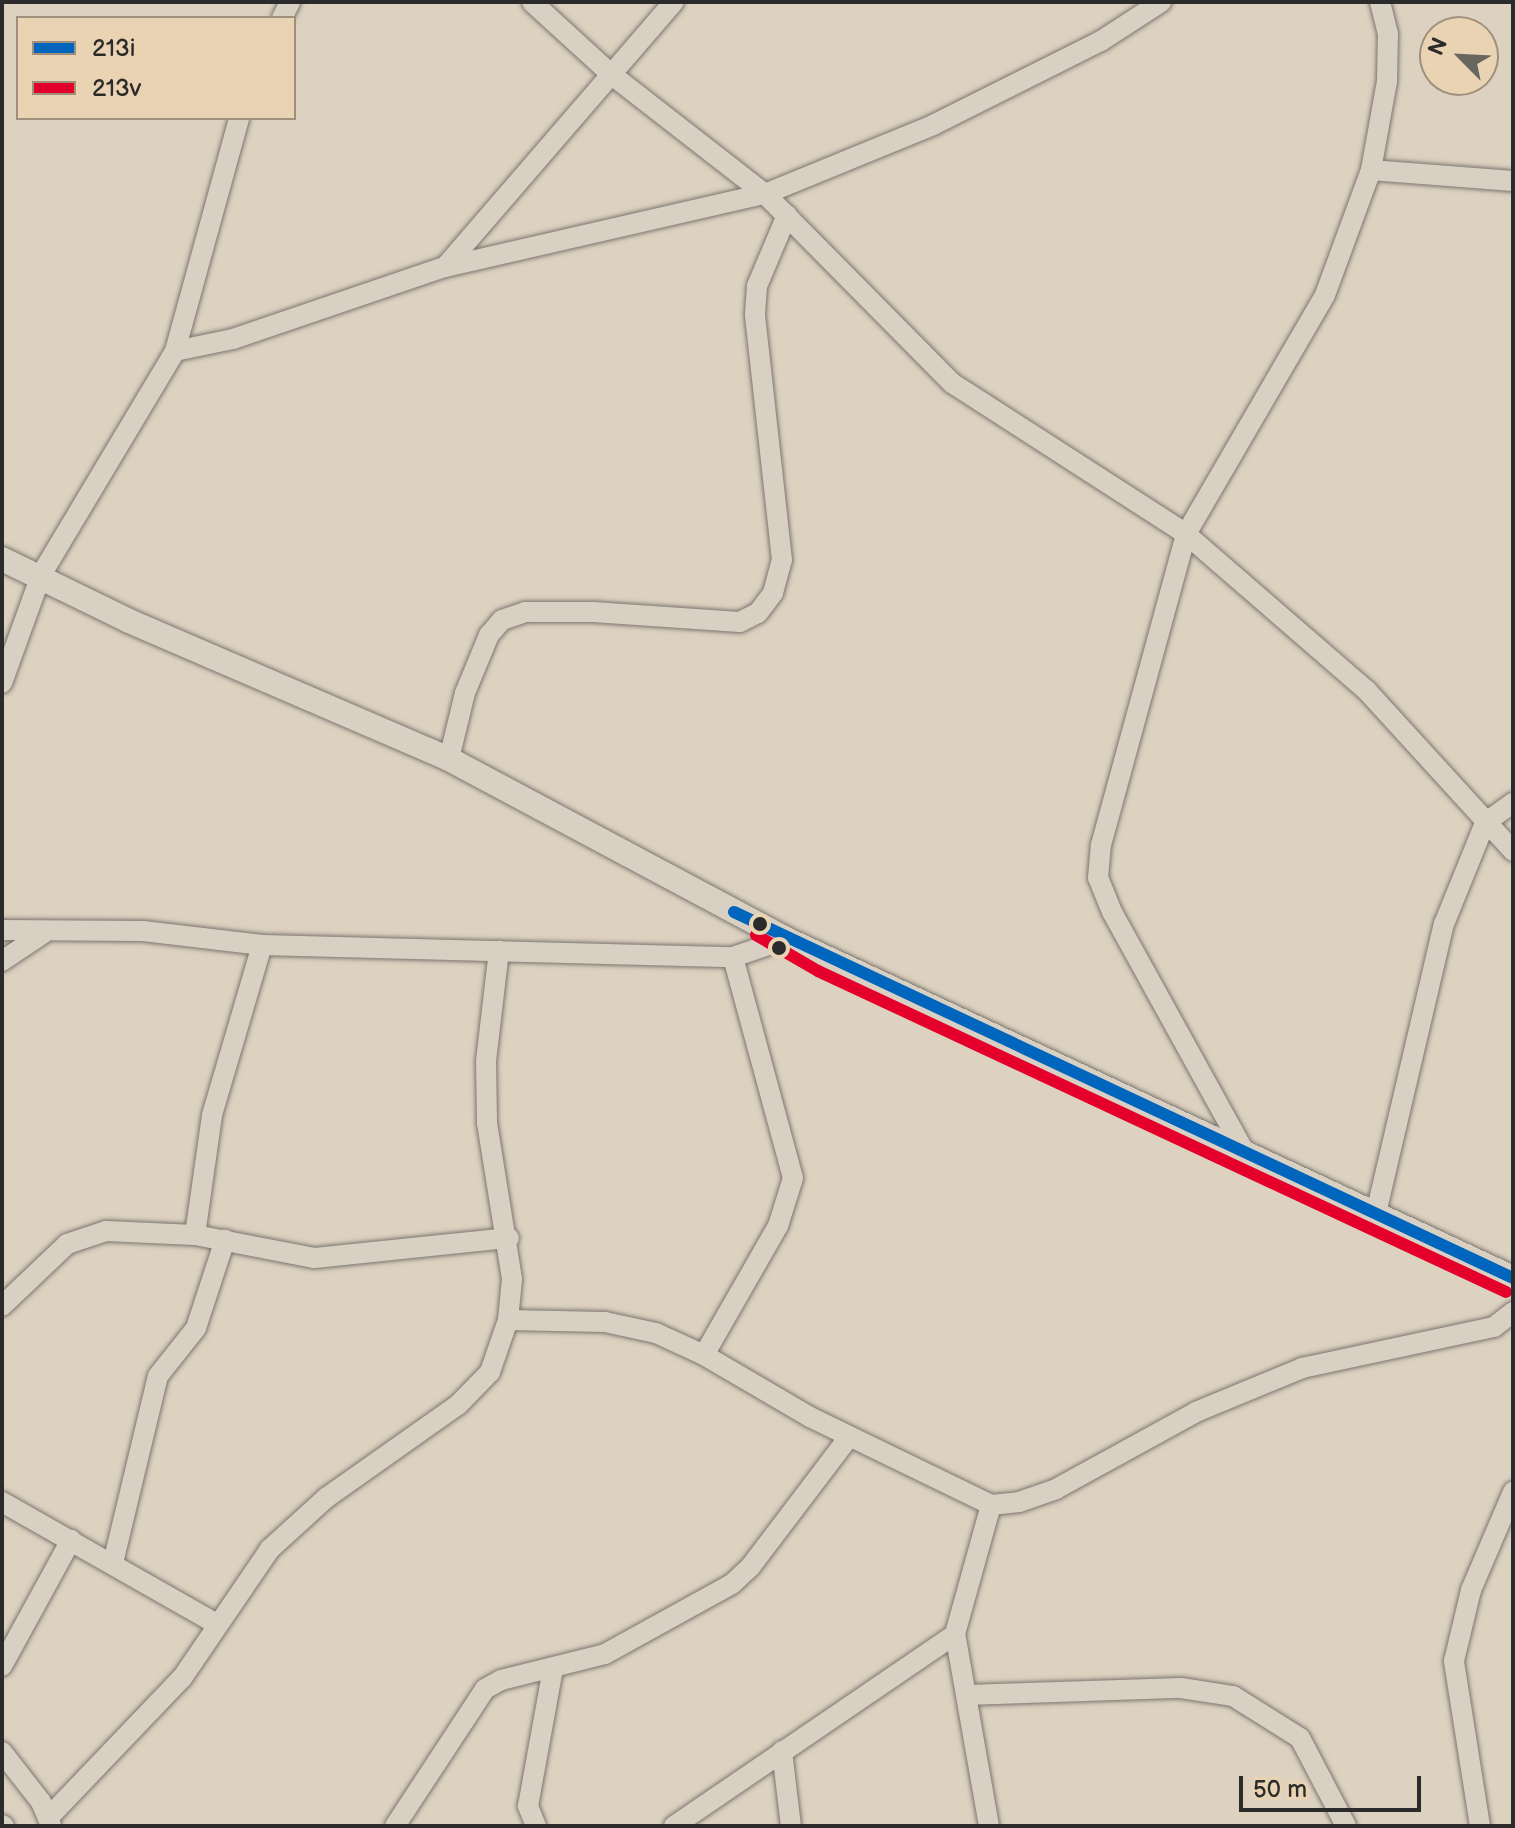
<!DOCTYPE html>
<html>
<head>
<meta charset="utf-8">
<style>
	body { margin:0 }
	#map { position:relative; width:1515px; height:1828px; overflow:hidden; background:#ddd1c0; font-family:"Balsamiq Sans",sans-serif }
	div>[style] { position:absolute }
	.roads { filter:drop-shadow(0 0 2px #7b766e) drop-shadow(0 0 2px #7b766e) }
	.minor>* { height:20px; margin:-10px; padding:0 10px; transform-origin:10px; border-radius:10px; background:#d9d0c4 }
	.tertiary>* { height:24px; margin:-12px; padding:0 12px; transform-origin:12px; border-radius:12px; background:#d9d0c4 }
	.bus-1>* { height:12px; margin:-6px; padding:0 6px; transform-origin:6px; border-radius:6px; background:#0065bd }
	.bus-2>* { height:12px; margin:-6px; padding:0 6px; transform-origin:6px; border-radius:6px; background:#e4002b }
	.dots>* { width:22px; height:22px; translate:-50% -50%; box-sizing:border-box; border:4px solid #ead3b3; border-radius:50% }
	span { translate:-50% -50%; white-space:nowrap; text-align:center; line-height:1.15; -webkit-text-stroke:7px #ead3b3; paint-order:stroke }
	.frame { position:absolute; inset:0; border:4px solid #2b2b2b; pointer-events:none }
	.legend { position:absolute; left:16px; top:16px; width:280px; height:104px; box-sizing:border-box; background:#ead3b3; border:2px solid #9e907d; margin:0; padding:10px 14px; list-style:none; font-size:24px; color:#2b2b2b }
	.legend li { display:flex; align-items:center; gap:16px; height:40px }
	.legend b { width:40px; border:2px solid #9e907d }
	.north { position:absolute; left:1419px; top:16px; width:80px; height:80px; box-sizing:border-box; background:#ead3b3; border:2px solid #9e907d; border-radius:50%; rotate:294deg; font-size:22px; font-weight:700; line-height:32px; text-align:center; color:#2b2b2b }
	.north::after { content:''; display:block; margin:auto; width:28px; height:36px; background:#69655f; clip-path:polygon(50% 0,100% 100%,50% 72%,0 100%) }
	.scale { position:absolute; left:1239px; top:1776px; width:182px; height:36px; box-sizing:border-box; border:4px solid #2b2b2b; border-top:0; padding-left:10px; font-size:24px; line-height:28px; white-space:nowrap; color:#2b2b2b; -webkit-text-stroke:6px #ead3b3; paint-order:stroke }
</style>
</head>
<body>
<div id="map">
	<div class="roads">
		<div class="minor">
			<i style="left:532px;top:2px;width:108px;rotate:42.4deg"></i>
			<i style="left:612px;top:75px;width:194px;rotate:37.9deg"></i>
			<i style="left:765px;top:194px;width:266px;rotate:45.3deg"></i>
			<i style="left:952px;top:383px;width:278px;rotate:32.8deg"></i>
			<i style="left:1186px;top:534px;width:240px;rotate:40.9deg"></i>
			<i style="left:1367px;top:691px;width:217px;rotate:47.6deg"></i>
			<i style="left:282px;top:18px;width:18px;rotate:-63deg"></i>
			<i style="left:1371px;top:170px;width:142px;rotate:4.4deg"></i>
			<i style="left:445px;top:267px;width:350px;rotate:-49.2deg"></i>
			<i style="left:175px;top:351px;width:59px;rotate:-11.7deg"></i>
			<i style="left:233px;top:339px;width:224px;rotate:-18.8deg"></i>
			<i style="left:445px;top:267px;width:328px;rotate:-12.9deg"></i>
			<i style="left:765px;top:194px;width:182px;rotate:-22.3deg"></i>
			<i style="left:933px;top:125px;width:188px;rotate:-26.6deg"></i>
			<i style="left:1101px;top:41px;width:72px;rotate:-33deg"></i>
			<i style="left:2px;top:683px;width:115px;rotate:-70.1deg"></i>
			<i style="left:41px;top:575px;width:261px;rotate:-59.1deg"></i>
			<i style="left:175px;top:351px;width:242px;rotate:-74.6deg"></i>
			<i style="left:449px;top:759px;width:68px;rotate:-76.4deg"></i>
			<i style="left:465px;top:693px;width:63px;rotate:-67.5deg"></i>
			<i style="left:489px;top:635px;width:20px;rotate:-49deg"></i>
			<i style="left:502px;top:620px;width:24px;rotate:-19deg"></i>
			<i style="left:525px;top:612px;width:68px"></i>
			<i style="left:593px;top:612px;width:147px;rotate:3.9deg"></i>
			<i style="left:740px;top:622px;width:20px;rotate:-27deg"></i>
			<i style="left:758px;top:613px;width:25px;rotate:-53deg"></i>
			<i style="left:773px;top:593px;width:34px;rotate:-75deg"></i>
			<i style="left:782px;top:560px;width:247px;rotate:-96.3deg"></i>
			<i style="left:755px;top:314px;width:28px;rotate:-86deg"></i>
			<i style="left:757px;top:286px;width:77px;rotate:-67.1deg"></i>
			<i style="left:2px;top:930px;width:141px;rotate:0.4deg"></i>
			<i style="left:143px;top:931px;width:120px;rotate:6.7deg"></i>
			<i style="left:262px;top:945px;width:471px;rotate:1.5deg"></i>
			<i style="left:733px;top:957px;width:56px;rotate:-18.8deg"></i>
			<i style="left:2px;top:961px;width:50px;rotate:-33.7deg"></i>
			<i style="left:1244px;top:1151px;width:273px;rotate:-118.9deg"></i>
			<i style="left:1112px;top:912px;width:37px;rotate:-112deg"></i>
			<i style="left:1098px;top:878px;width:33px;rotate:-85deg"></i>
			<i style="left:1101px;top:845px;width:322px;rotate:-74.7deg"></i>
			<i style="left:1186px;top:534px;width:276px;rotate:-59.8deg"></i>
			<i style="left:1325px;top:295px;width:133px;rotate:-69.8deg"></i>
			<i style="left:1371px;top:170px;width:90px;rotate:-79.8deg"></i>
			<i style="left:1387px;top:81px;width:47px;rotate:-88.8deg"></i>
			<i style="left:1388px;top:34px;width:33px;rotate:-104deg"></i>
			<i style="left:1376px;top:1213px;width:297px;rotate:-76.8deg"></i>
			<i style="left:1444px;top:924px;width:109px;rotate:-67.9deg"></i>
			<i style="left:1485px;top:823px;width:34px;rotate:-36deg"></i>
			<i style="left:195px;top:1235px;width:121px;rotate:-81.9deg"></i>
			<i style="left:212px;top:1115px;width:177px;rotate:-73.6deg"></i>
			<i style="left:2px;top:1306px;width:90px;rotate:-43.6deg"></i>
			<i style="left:67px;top:1244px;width:41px;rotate:-18.4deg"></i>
			<i style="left:106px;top:1231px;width:89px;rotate:2.6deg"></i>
			<i style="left:195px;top:1235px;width:122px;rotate:10.9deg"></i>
			<i style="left:315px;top:1258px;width:195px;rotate:-5.9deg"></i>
			<i style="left:508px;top:1320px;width:97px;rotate:1.2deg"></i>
			<i style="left:605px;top:1322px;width:52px;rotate:12.2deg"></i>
			<i style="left:656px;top:1333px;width:53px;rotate:24.6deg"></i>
			<i style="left:704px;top:1355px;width:123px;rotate:30.3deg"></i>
			<i style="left:810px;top:1417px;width:201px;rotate:25.9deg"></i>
			<i style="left:991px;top:1505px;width:28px;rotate:-6deg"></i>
			<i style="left:1019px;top:1502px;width:39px;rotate:-19deg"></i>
			<i style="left:1056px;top:1489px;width:160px;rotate:-28.8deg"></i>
			<i style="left:1196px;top:1412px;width:115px;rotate:-22.5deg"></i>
			<i style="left:1302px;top:1368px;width:196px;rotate:-12.1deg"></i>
			<i style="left:1494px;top:1327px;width:24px;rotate:-38deg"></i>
			<i style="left:704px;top:1355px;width:149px;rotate:-60.2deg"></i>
			<i style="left:778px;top:1226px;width:50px;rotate:-72.6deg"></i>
			<i style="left:793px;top:1178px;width:229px;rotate:-105.2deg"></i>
			<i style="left:2px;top:1502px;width:247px;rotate:29.6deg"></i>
			<i style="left:113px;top:1563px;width:192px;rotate:-76.5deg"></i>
			<i style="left:158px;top:1376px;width:61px;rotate:-51.6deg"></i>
			<i style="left:196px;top:1328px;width:93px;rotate:-71.8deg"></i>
			<i style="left:2px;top:1666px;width:144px;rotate:-61.3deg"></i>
			<i style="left:966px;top:1695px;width:215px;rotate:-1.9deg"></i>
			<i style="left:1181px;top:1688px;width:53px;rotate:8.7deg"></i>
			<i style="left:1233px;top:1696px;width:79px;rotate:32.1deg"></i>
			<i style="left:1300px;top:1738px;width:99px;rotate:62.4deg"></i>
			<i style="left:782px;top:1751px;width:76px;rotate:83.2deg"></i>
			<i style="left:2px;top:1752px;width:63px;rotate:52deg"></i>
			<i style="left:41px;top:1802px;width:26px;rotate:67deg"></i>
			<i style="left:48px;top:1818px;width:194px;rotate:-46.3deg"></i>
			<i style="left:182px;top:1678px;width:156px;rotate:-55.7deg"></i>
			<i style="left:270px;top:1549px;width:76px;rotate:-42.3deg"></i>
			<i style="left:326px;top:1498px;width:161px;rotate:-35.2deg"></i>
			<i style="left:458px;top:1405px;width:46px;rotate:-45.9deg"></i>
			<i style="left:490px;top:1372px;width:55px;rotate:-70.9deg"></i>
			<i style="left:508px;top:1320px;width:41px;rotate:-84.4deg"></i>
			<i style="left:512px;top:1279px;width:158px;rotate:-99.1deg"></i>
			<i style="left:487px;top:1123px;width:62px;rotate:-90.9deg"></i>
			<i style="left:486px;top:1061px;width:111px;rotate:-83.3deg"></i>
			<i style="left:2px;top:1825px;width:2px;rotate:27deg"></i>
			<i style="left:395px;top:1826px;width:164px;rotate:-56.7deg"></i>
			<i style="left:485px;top:1689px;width:18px;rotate:-29deg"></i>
			<i style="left:501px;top:1680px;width:107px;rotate:-14deg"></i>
			<i style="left:605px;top:1654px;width:145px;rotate:-28.9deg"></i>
			<i style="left:732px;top:1584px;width:26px;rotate:-43deg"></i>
			<i style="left:751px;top:1566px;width:162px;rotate:-52.8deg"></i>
			<i style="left:536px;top:1826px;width:22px;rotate:-112deg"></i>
			<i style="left:528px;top:1806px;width:139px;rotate:-79.7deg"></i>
			<i style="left:674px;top:1826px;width:340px;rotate:-34.3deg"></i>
			<i style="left:989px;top:1826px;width:195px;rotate:-100deg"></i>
			<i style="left:955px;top:1634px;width:134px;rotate:-74.4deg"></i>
			<i style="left:1480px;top:1826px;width:167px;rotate:-99deg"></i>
			<i style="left:1454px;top:1661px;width:73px;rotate:-76.5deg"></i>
			<i style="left:1471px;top:1590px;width:107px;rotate:-66.8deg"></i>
		</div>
		<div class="tertiary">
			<i style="left:2px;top:559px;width:141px;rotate:26deg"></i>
			<i style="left:129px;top:621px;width:348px;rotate:23.3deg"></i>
			<i style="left:449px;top:759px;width:382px;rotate:28.1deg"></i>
			<i style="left:786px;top:939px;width:802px;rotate:25deg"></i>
		</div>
	</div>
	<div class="bus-1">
		<i style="left:734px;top:912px;width:861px;rotate:25.17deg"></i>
	</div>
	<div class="bus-2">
		<i style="left:756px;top:935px;width:72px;rotate:30.1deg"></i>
		<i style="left:818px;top:971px;width:759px;rotate:25.01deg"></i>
	</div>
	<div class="dots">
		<i style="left:760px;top:924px;background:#2b2b2b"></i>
		<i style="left:779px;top:948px;background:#2b2b2b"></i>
	</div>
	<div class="frame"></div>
	<ul class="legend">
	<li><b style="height:10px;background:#0065bd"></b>213i</li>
	<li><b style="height:10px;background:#e4002b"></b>213v</li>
	</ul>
	<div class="north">N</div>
	<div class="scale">50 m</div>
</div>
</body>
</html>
